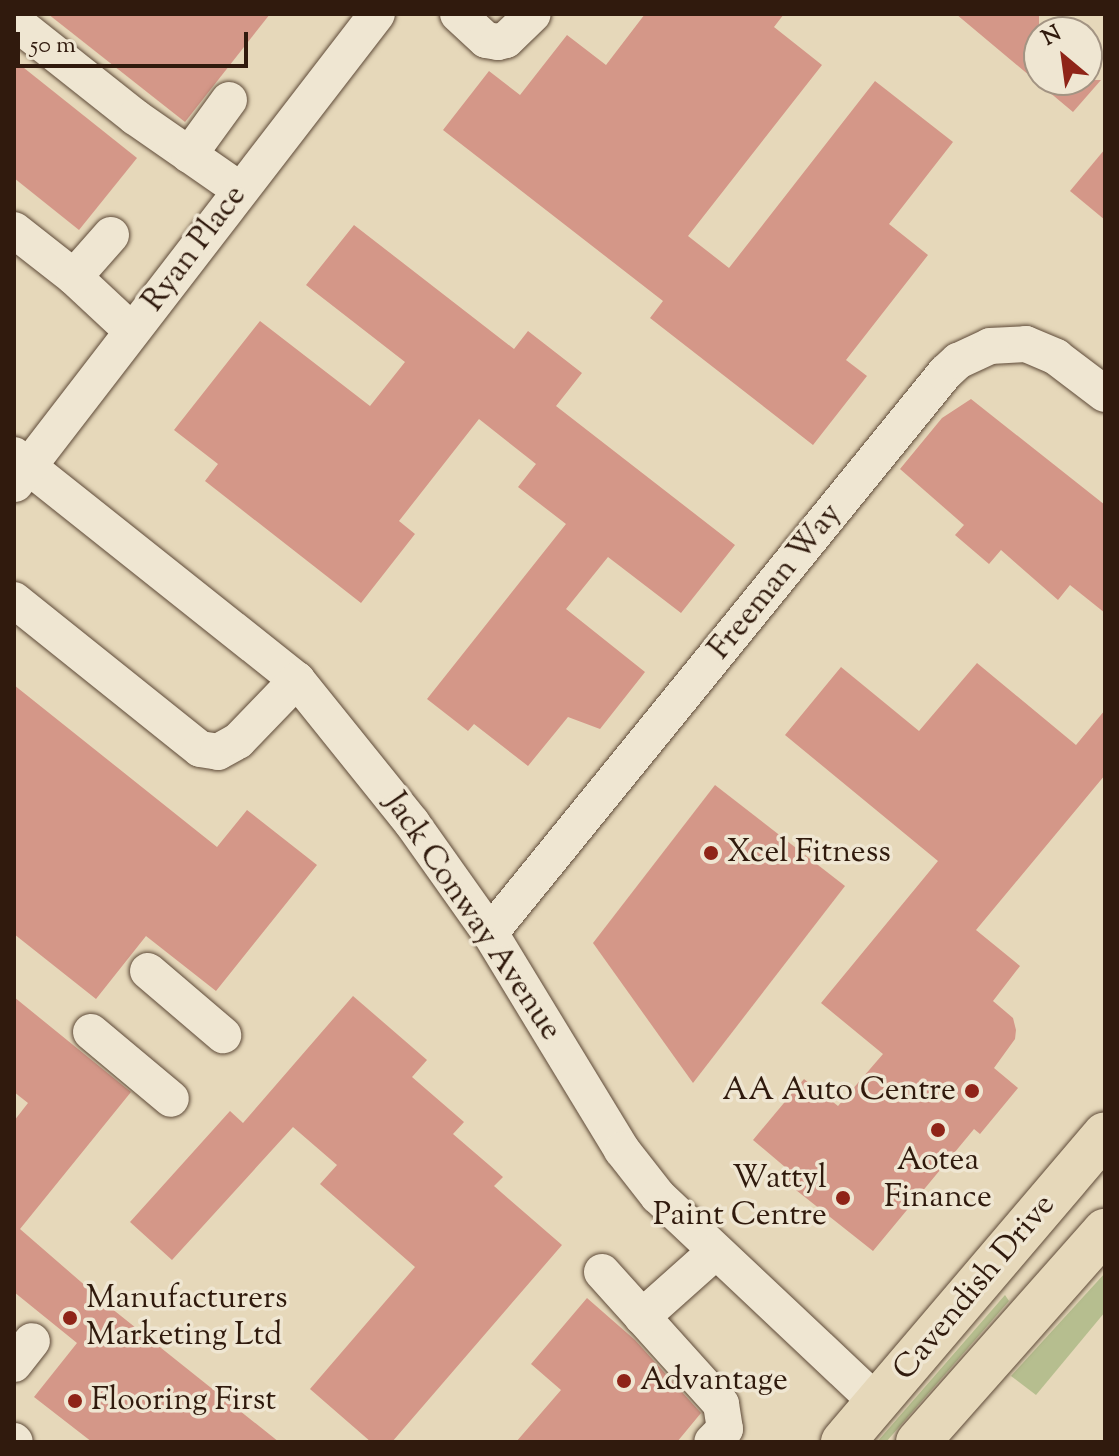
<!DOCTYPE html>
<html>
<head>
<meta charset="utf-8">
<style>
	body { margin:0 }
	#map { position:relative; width:1119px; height:1456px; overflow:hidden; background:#e6d8ba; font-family:"Sorts Mill Goudy",serif }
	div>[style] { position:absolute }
	.green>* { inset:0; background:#b6be8f }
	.building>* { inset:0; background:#d49788 }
	.roads { filter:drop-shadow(0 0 2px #5e4a38) drop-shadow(0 0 2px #5e4a38) }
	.minor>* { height:36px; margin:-18px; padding:0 18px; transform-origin:18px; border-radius:18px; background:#efe6d2 }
	.major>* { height:44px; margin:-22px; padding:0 22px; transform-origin:22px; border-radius:22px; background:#e6d8ba }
	.dots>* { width:22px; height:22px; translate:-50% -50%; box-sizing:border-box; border:4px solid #efe6d2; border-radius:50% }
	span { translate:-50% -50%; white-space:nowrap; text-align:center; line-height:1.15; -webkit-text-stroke:7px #efe6d2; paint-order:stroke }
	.street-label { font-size:32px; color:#301a0d }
	.poi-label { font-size:32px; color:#301a0d }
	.left { translate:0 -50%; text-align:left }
	.right { translate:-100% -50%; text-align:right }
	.frame { position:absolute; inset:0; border:16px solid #301a0d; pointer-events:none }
	.north { position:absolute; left:1023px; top:16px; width:80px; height:80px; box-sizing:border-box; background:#efe6d2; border:2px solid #a39483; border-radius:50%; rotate:331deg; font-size:22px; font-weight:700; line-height:32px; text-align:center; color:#301a0d }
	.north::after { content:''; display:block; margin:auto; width:28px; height:36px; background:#8f2418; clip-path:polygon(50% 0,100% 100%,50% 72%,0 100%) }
	.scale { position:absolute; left:16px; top:32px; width:232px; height:36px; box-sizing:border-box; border:4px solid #301a0d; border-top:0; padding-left:10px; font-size:24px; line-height:28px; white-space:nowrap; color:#301a0d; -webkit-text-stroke:6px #efe6d2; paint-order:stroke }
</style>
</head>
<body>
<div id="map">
	<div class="green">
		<i style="clip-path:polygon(1105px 1273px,1105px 1312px,1036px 1395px,1011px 1376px)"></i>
		<i style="clip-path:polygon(1005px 1295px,1009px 1301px,886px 1442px,877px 1442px)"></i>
	</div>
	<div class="building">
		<i style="clip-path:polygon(48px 14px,270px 14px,185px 122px)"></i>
		<i style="clip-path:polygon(645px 14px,784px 14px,774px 27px,822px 65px,688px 236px,729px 268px,875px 81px,953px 142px,889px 224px,928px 255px,846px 360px,867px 376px,813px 445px,650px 318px,663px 301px,443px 130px,489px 71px,520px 95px,567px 35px,606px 65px)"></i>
		<i style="clip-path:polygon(956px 14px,1039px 14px,1039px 80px,1101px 80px,1073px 112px)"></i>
		<i style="clip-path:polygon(14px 60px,137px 158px,79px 230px,14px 178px)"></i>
		<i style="clip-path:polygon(1105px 149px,1105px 220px,1070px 191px)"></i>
		<i style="clip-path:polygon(354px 225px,514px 349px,528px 331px,582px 373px,556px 406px,735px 545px,681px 613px,608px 557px,566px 609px,645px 672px,600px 729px,568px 717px,528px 766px,474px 724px,468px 731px,427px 699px,566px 524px,518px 487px,536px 464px,479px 419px,399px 521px,415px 534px,361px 603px,205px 481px,218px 464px,174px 430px,260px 321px,370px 406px,405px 362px,306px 285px)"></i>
		<i style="clip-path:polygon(971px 399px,1105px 505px,1105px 613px,1070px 585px,1058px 600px,1001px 550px,989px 564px,955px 535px,964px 525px,900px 469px,942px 418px)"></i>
		<i style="clip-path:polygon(977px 663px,1076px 745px,1105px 710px,1105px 775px,976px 930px,1020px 966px,993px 1001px,1013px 1018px,1016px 1030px,1015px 1039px,994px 1068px,1018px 1088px,980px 1134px,974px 1129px,873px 1251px,777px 1175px,785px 1167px,753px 1140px,804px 1079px,838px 1106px,883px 1054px,821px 1003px,938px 861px,785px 735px,841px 667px,919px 731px)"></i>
		<i style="clip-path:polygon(14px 685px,217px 847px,247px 810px,317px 865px,216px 991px,146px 936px,96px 999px,14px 934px)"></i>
		<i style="clip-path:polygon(715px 785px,845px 886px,693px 1083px,593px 943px)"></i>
		<i style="clip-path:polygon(353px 996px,427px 1060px,412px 1077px,464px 1122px,453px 1134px,503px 1177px,494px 1186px,562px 1245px,392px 1442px,371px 1442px,310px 1389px,415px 1267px,320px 1184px,337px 1165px,293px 1127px,172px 1260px,130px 1222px,230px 1111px,243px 1123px)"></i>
		<i style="clip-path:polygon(14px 997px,131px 1092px,20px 1229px,111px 1308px,279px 1442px,92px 1442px,34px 1397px,77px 1343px,14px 1292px,14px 1121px,28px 1103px,14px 1092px)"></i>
		<i style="clip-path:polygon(587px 1298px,635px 1340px,701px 1413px,677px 1442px,516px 1442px,561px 1390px,531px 1364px)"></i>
	</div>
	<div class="roads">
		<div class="minor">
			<i style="left:458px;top:14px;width:38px;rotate:43deg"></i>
			<i style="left:486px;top:40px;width:12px;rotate:9deg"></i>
			<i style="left:498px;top:42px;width:8px;rotate:-14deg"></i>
			<i style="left:506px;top:40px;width:37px;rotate:-44deg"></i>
			<i style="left:14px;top:21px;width:154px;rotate:38.4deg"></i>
			<i style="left:135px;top:117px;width:128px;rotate:34.8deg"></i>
			<i style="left:189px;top:155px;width:68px;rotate:-54deg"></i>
			<i style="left:14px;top:230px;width:76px;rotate:38.1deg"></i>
			<i style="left:74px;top:277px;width:79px;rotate:43deg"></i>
			<i style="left:74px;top:277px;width:56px;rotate:-48.6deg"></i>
			<i style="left:14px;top:455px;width:362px;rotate:38.5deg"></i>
			<i style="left:297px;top:680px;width:184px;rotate:51.2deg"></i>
			<i style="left:412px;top:823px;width:135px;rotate:54.7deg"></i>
			<i style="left:490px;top:933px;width:254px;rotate:58.7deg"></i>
			<i style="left:622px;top:1150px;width:58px;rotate:52deg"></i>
			<i style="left:658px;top:1196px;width:302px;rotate:43.3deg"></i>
			<i style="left:15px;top:484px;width:593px;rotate:-52.4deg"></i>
			<i style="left:14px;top:600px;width:238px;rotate:38.7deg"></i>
			<i style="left:200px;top:749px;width:18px;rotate:9deg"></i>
			<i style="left:218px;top:752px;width:23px;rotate:-29deg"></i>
			<i style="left:238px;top:741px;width:85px;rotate:-46deg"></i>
			<i style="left:490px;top:933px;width:722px;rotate:-50.91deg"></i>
			<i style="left:945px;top:373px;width:18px;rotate:-43deg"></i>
			<i style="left:958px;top:361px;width:35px;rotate:-25deg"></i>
			<i style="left:990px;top:346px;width:36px;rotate:-3deg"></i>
			<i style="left:1026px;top:344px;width:33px;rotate:23deg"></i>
			<i style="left:1056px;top:357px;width:61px;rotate:37.1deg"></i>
			<i style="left:148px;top:971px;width:99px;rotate:40.5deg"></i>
			<i style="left:91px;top:1032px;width:104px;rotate:39.9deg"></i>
			<i style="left:602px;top:1272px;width:178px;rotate:48deg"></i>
			<i style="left:721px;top:1404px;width:25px;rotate:81deg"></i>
			<i style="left:725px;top:1429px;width:18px;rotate:135deg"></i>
			<i style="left:642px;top:1317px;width:98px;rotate:-41.7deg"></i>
			<i style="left:14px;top:1364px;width:29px;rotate:-52deg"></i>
			<i style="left:14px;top:1441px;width:1px;rotate:45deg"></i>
		</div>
		<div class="major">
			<i style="left:843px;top:1442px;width:404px;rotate:-49.6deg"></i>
			<i style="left:918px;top:1442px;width:282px;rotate:-48.5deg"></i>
		</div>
	</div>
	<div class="dots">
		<i style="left:711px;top:853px;background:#8f2418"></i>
		<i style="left:972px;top:1091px;background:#8f2418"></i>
		<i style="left:938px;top:1130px;background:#8f2418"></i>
		<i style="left:843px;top:1198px;background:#8f2418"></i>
		<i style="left:70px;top:1318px;background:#8f2418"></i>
		<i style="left:624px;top:1381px;background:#8f2418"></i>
		<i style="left:75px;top:1401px;background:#8f2418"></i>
	</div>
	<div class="street-label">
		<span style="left:195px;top:249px;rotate:-53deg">Ryan Place</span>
		<span style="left:776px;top:582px;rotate:-51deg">Freeman Way</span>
		<span style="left:472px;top:917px;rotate:56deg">Jack Conway Avenue</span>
		<span style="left:975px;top:1288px;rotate:-50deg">Cavendish Drive</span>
	</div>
	<div class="poi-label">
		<span class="left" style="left:727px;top:853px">Xcel Fitness</span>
		<span class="right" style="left:956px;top:1091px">AA Auto Centre</span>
		<span style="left:938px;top:1180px">Aotea<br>Finance</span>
		<span class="right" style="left:827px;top:1198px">Wattyl<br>Paint Centre</span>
		<span class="left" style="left:86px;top:1318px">Manufacturers<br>Marketing Ltd</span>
		<span class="left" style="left:640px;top:1381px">Advantage</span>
		<span class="left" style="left:91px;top:1401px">Flooring First</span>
	</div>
	<div class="frame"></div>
	<div class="north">N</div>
	<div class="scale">50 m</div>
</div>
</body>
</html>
